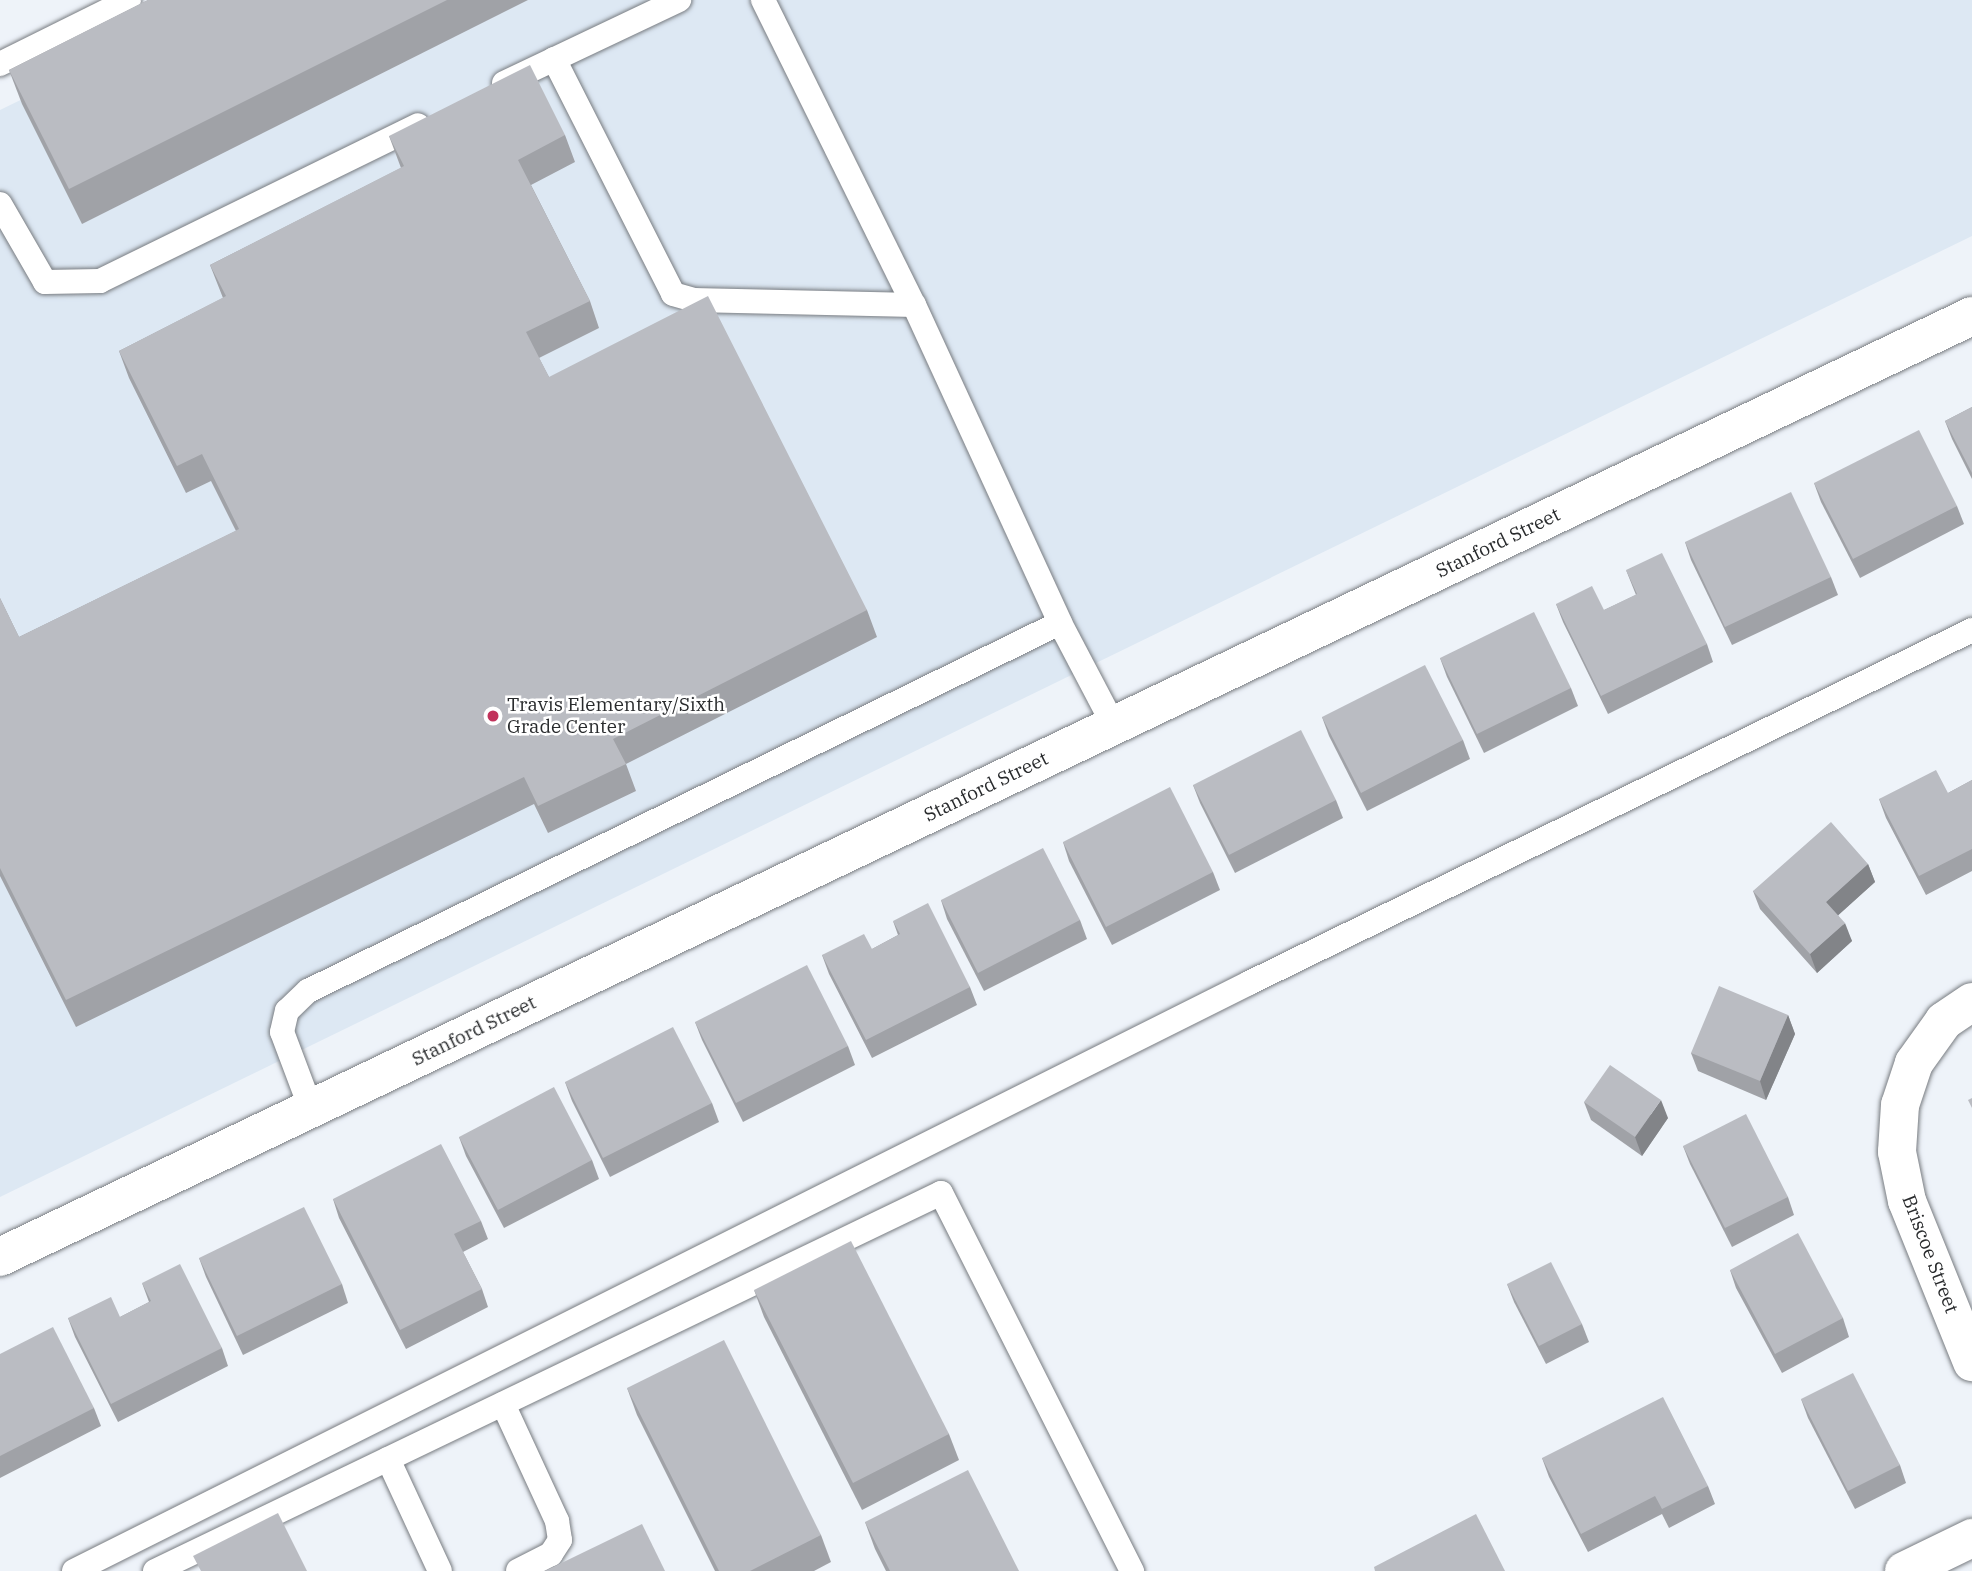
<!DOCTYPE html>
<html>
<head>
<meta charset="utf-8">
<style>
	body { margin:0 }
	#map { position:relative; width:1972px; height:1571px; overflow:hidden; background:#eef3f9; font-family:"IBM Plex Serif",serif }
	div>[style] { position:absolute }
	.built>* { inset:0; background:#dde8f3 }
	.roads { filter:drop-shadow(0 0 2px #787c81) drop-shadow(0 0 2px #787c81) }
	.lane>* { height:24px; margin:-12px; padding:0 12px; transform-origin:12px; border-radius:12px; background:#fff }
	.street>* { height:38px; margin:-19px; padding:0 19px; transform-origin:19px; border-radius:19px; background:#fff }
	.secondary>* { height:38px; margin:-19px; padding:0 19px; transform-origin:19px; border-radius:19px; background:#fff }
	.wall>* { inset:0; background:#a0a2a7 }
	.shaded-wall>* { inset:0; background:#828488 }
	.building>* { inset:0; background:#babcc2 }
	.dots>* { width:19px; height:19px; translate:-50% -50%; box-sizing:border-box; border:4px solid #fff; border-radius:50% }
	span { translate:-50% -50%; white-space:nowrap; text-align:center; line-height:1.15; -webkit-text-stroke:5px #fff; paint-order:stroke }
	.street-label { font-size:19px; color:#292b2d }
	.poi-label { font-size:19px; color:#292b2d }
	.left { translate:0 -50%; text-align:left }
</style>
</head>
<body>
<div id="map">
	<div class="built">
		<i style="clip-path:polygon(226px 0,1972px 0,1972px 236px,0 1197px,0 110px)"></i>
	</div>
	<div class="roads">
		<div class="lane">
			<i style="left:763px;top:0;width:340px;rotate:63.7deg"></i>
			<i style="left:554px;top:59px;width:263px;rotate:63.1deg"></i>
			<i style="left:673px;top:294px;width:22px;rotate:16deg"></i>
			<i style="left:694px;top:300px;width:220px;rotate:1.3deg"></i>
			<i style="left:914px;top:305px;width:350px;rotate:65.3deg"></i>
			<i style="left:0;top:64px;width:144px;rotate:-26.4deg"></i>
			<i style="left:504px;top:83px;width:194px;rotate:-25.4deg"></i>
			<i style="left:0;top:204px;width:90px;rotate:60deg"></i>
			<i style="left:45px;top:282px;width:55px;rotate:-1deg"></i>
			<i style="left:100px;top:281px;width:354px;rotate:-26.1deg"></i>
			<i style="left:311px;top:1109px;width:82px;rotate:-110.6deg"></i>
			<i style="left:282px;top:1032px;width:22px;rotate:-77deg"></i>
			<i style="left:287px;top:1011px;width:29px;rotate:-44deg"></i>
			<i style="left:308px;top:991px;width:837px;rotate:-26.08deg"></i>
			<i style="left:1060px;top:623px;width:116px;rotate:62.3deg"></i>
			<i style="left:503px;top:1404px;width:129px;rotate:65.2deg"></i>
			<i style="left:557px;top:1521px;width:19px;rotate:81deg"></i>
			<i style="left:560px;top:1540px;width:17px;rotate:123deg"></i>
			<i style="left:551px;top:1554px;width:37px;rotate:153deg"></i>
			<i style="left:388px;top:1459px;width:123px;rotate:65.1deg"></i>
			<i style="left:74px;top:1571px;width:1314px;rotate:-26.58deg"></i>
			<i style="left:1249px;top:983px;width:805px;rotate:-26.02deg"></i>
			<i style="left:155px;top:1571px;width:872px;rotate:-25.68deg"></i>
			<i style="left:941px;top:1193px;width:424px;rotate:63.2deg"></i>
		</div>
		<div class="street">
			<i style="left:1972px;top:1002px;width:34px;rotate:146deg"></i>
			<i style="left:1944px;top:1021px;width:52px;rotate:125.5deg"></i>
			<i style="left:1914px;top:1063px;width:44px;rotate:108.4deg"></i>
			<i style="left:1900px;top:1105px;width:47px;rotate:93.7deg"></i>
			<i style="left:1897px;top:1152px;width:50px;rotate:78.5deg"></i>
			<i style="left:1907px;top:1201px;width:174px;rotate:68deg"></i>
			<i style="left:1904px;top:1571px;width:76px;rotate:-25.9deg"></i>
		</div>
		<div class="secondary">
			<i style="left:0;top:1257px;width:2185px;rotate:-25.51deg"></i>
		</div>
	</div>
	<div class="wall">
		<i style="clip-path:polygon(148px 0,528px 0,82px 224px,22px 104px,9px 70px)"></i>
		<i style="clip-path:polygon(565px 135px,575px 162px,531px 185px,590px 301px,599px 328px,539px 358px,549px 377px,867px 610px,877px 637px,626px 764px,636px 791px,548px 833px,534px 804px,76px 1027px,0 876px,0 598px,19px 637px,236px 531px,211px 481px,186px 493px,129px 378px,119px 351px,223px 298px,210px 265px,401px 168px,389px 136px)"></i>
		<i style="clip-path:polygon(1972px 407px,1972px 479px,1952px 439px,1945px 421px)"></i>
		<i style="clip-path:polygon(1814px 483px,1957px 506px,1964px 524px,1860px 578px,1821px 502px)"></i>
		<i style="clip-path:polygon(1685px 542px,1831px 577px,1838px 595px,1732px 645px,1691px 560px)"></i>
		<i style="clip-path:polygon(1626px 570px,1707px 644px,1713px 662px,1608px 714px,1563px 622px,1556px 604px,1604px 610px,1636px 595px)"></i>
		<i style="clip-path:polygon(1440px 658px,1571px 688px,1578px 706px,1484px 753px,1447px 677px)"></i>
		<i style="clip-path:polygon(1322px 717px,1463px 740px,1470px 759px,1367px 811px,1329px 736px)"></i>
		<i style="clip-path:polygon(1972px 780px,1972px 871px,1926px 895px,1886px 818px,1879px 799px,1948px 793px)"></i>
		<i style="clip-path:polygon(1193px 785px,1336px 800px,1343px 818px,1235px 873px,1200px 803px)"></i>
		<i style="clip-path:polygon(1063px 842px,1213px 872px,1220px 890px,1112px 945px,1069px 861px)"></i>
		<i style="clip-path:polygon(1868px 864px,1875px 882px,1838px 915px,1852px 941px,1817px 973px,1760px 909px,1753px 891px)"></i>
		<i style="clip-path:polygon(941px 900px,1080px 920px,1087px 939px,984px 991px,947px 919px)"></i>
		<i style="clip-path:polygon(893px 921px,970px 987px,977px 1005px,872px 1058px,829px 974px,822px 955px,872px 949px,898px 935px)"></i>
		<i style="clip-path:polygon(1788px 1015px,1795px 1034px,1766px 1100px,1698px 1071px,1691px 1053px)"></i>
		<i style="clip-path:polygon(695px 1022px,848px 1046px,855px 1065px,743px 1122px,702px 1040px)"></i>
		<i style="clip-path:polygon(565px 1082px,712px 1103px,719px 1122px,610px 1177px,572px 1101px)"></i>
		<i style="clip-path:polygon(1584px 1102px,1668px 1118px,1642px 1156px,1591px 1120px)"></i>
		<i style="clip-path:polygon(459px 1137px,592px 1160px,599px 1179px,504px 1228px,466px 1156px)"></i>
		<i style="clip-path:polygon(1683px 1146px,1788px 1197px,1794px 1215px,1732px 1247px,1690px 1164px)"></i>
		<i style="clip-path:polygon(333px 1199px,481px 1221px,488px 1239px,463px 1252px,482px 1289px,488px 1307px,406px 1349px,339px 1218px)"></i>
		<i style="clip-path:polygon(199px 1258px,342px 1284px,348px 1303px,243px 1355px,206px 1277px)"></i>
		<i style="clip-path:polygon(1730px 1270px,1843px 1318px,1849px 1337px,1782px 1373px,1736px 1288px)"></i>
		<i style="clip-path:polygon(142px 1283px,222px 1348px,228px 1366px,118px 1422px,75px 1337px,68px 1318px,120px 1317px,149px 1302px)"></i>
		<i style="clip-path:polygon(1507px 1284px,1582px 1324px,1589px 1342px,1546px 1364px,1514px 1302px)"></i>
		<i style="clip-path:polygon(754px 1290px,949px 1434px,959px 1460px,862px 1510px,764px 1317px)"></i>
		<i style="clip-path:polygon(0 1354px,94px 1408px,101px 1426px,0 1478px)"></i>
		<i style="clip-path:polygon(627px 1388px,821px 1535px,831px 1562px,814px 1571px,715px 1571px,637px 1415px)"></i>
		<i style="clip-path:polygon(1801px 1399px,1900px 1465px,1906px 1483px,1855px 1509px,1808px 1418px)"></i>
		<i style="clip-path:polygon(1542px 1458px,1708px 1486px,1715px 1504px,1669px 1528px,1662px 1514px,1588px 1552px,1549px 1477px)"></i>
		<i style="clip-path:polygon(865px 1522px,1019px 1571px,886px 1571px,875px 1549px)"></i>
	</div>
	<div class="shaded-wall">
		<i style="clip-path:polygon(1868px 864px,1875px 882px,1833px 920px,1826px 902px)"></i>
		<i style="clip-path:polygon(1845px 923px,1852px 941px,1817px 973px,1810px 954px)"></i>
		<i style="clip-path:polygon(1788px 1015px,1795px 1034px,1766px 1100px,1760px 1081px)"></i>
		<i style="clip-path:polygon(1661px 1100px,1668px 1118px,1642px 1156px,1635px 1137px)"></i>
	</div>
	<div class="building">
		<i style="clip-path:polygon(148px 0,447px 0,69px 189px,9px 70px)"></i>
		<i style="clip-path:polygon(530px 65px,565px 135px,518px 160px,590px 301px,526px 332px,549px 377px,708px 296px,867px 610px,613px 739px,626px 764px,538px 806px,524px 777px,66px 1000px,0 868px,0 598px,19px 637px,239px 529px,202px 454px,177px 466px,119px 351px,226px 296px,210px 265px,404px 166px,389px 136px)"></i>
		<i style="clip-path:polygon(1972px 407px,1972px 473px,1945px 421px)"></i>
		<i style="clip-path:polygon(1919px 430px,1957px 506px,1853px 559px,1814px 483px)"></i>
		<i style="clip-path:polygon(1791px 492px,1831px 577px,1725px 627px,1685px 542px)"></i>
		<i style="clip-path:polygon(1662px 553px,1707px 644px,1601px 696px,1556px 604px,1592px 586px,1604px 610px,1637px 594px,1626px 570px)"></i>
		<i style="clip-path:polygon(1534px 612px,1571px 688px,1477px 734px,1440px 658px)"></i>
		<i style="clip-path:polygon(1425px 665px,1463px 740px,1361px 793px,1322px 717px)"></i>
		<i style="clip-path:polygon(1301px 730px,1336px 800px,1229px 855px,1193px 785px)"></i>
		<i style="clip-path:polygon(1936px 770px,1948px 793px,1972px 780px,1972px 849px,1919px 876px,1879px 799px)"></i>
		<i style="clip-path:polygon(1170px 787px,1213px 872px,1106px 927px,1063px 842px)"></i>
		<i style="clip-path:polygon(1831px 822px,1868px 864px,1826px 902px,1845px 923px,1810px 954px,1753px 891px)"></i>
		<i style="clip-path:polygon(1043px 848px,1080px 920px,978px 973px,941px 900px)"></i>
		<i style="clip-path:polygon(928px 903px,970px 987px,866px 1040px,822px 955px,864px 934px,872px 949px,900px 934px,893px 921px)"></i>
		<i style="clip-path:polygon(807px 965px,848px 1046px,736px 1103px,695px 1022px)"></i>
		<i style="clip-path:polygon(1719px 986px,1788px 1015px,1760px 1081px,1691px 1053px)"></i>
		<i style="clip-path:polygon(673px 1027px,712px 1103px,603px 1158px,565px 1082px)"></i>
		<i style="clip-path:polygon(1610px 1065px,1661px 1100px,1635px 1137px,1584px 1102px)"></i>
		<i style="clip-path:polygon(554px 1087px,592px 1160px,498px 1210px,459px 1137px)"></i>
		<i style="clip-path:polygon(1972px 1098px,1972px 1108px,1968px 1100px)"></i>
		<i style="clip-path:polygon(1746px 1114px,1788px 1197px,1725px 1228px,1683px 1146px)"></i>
		<i style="clip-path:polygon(441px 1144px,481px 1221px,454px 1234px,482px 1289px,400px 1330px,333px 1199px)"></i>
		<i style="clip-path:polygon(304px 1207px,342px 1284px,237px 1336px,199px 1258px)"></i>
		<i style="clip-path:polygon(1798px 1233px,1843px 1318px,1775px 1354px,1730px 1270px)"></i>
		<i style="clip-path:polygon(851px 1241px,949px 1434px,853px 1483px,754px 1290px)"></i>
		<i style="clip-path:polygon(1551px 1262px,1582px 1324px,1539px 1346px,1507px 1284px)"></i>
		<i style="clip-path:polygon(180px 1264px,222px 1348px,111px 1404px,68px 1318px,111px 1297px,120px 1317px,151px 1301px,142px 1283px)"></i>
		<i style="clip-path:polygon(53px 1327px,94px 1408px,0 1456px,0 1354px)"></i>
		<i style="clip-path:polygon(724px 1340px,821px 1535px,750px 1571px,719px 1571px,627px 1388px)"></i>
		<i style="clip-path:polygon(1853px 1373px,1900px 1465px,1848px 1491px,1801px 1399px)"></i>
		<i style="clip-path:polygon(1663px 1397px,1708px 1486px,1662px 1509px,1655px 1496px,1581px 1534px,1542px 1458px)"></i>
		<i style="clip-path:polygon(968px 1470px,1019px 1571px,890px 1571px,865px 1522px)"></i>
		<i style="clip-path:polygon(278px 1513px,307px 1571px,201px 1571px,193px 1556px)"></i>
		<i style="clip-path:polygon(1476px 1514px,1505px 1571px,1375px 1571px,1374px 1567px)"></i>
		<i style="clip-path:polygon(642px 1524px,665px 1571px,545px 1571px)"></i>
	</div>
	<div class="dots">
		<i style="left:493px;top:716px;background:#c1325b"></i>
	</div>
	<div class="street-label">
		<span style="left:1498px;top:543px;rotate:-26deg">Stanford Street</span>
		<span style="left:986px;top:787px;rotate:-26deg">Stanford Street</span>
		<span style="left:474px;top:1031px;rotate:-26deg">Stanford Street</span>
		<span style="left:1930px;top:1254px;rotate:69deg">Briscoe Street</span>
	</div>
	<div class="poi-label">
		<span class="left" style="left:507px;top:716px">Travis Elementary/Sixth<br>Grade Center</span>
	</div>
</div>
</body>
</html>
